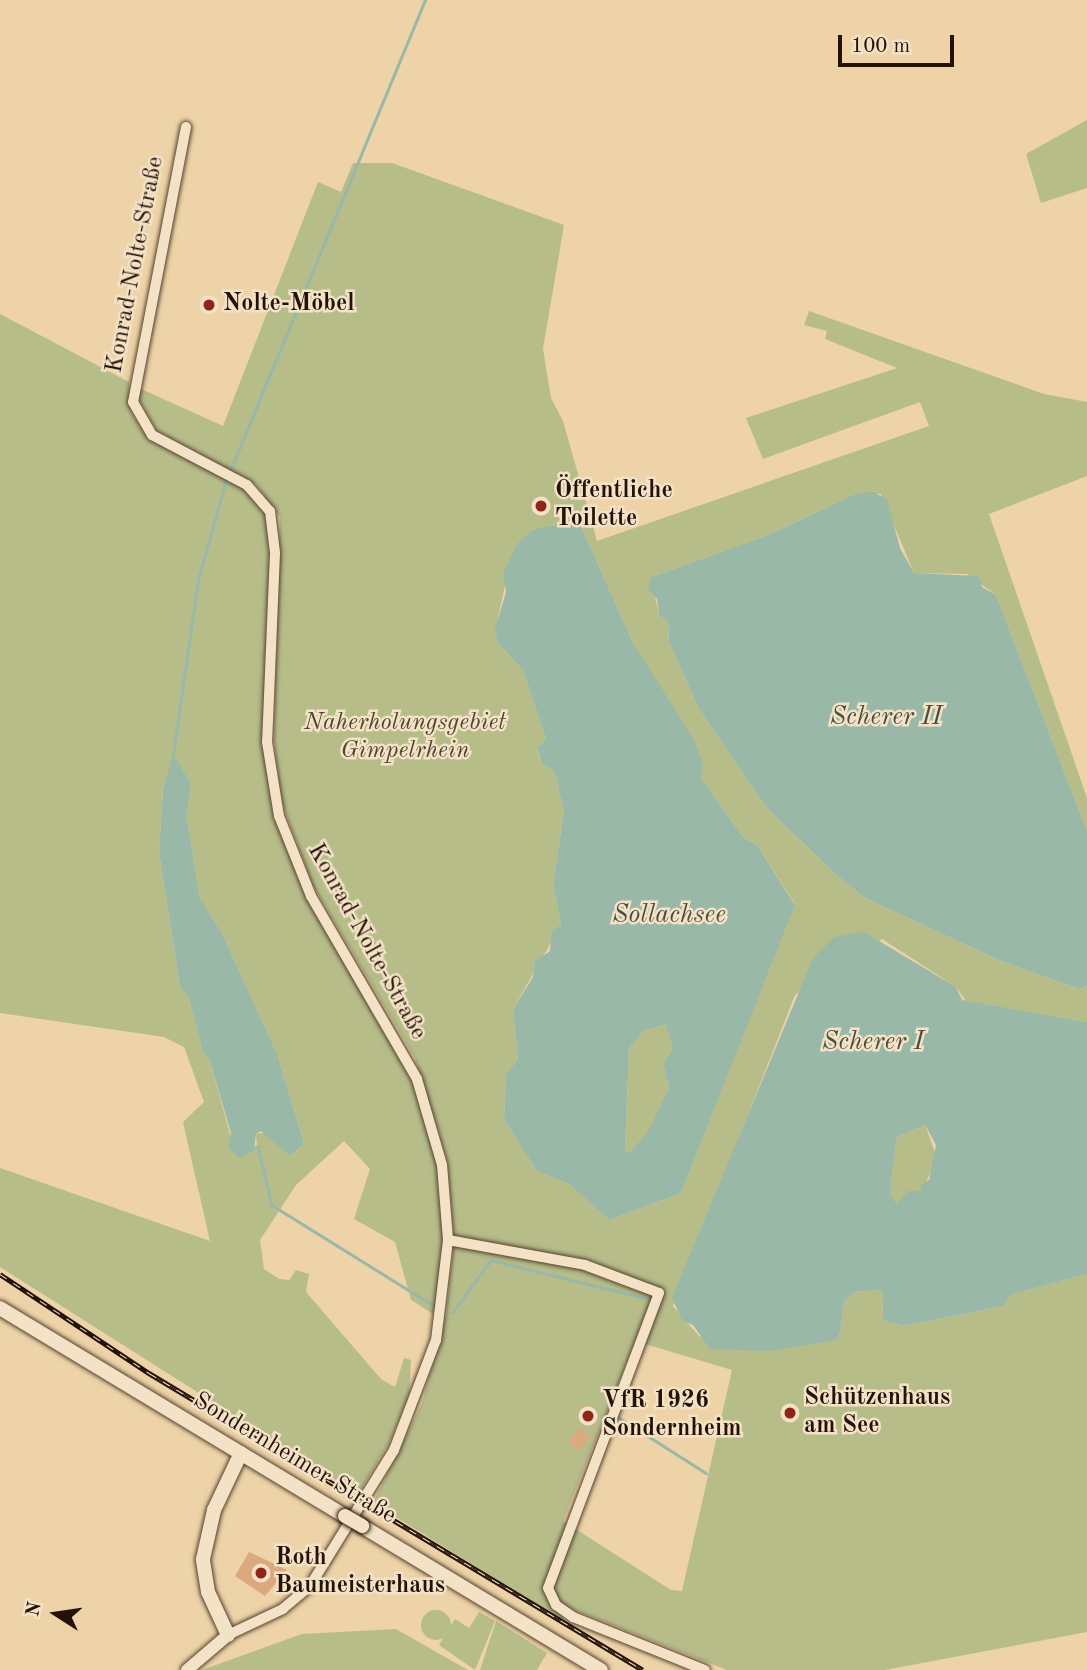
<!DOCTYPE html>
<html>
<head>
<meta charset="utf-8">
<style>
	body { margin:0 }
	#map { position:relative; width:1087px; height:1670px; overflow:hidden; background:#edd3a7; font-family:"Old Standard TT",serif }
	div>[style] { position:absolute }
	.green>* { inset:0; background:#b6bd89 }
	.round { border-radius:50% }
	.water>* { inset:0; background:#99b8a8 }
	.stream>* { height:2.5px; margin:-1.25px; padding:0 1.25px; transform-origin:1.25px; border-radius:1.25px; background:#99b8a8 }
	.building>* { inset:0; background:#dca87e }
	.roads { filter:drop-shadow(0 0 2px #564230) drop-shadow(0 0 2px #564230) }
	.minor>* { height:10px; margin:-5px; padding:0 5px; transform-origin:5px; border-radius:5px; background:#f3e2c6 }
	.tertiary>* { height:12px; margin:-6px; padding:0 6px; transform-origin:6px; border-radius:6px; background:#f3e2c6 }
	.secondary>* { height:14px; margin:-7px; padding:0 7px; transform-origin:7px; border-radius:7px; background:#f3e2c6 }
	.rail>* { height:5px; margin-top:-2.5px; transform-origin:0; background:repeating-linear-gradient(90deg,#f3e2c6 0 8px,#241208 0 16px); box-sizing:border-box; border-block:2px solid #241208 }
	.bridges { filter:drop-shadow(0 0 2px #241208) drop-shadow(0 0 2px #241208) }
	.secondary-bridge>* { height:14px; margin:-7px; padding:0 7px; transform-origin:7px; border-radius:7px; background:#f3e2c6 }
	.dots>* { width:19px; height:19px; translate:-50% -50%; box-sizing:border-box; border:4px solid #f3e2c6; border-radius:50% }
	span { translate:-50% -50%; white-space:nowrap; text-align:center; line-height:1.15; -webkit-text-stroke:5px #f3e2c6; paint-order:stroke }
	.street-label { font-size:24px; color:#241208 }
	.poi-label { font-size:24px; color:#241208; font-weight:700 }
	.left { translate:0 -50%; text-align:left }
	.park-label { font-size:24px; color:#50452f; font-style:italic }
	.water-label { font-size:26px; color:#4d4c40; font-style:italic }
	.north { position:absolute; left:21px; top:1579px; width:70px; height:70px; -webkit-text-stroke:5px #f3e2c6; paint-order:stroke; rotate:282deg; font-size:19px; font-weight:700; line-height:28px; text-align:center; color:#241208 }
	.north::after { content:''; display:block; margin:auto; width:24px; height:32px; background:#241208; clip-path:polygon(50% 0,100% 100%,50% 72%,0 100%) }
	.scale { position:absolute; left:838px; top:35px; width:116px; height:32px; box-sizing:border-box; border:4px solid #241208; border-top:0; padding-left:9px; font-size:21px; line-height:24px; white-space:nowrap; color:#241208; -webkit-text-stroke:5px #f3e2c6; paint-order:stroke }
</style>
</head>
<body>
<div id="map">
	<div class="green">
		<i style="clip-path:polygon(1087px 120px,1087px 188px,1041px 203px,1026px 154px)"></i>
		<i style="clip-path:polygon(evenodd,353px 163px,392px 163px,564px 225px,543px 349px,551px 398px,563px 421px,597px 541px,929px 426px,920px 402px,763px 459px,746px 418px,897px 368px,825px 339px,827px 331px,804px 325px,809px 311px,1044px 394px,1087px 402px,1087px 476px,989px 514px,1087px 798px,1087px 831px,996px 595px,967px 574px,914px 573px,881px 494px,855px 494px,771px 534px,651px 577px,659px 616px,668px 621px,669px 642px,699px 709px,767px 808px,834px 873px,865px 898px,1001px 961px,1079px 989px,1087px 986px,1087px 1022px,966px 1001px,956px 987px,882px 939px,795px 995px,673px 1306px,699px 1336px,770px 1351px,839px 1337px,845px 1300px,854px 1292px,882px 1290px,883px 1320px,904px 1326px,1004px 1306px,1010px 1294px,1087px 1274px,1087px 1632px,885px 1670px,727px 1670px,570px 1608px,562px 1620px,373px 1503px,422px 1403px,446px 1316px,454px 1240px,447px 1159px,415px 1058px,313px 885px,281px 800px,274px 740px,280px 517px,256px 484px,157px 431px,138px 398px,139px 388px,223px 426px,318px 182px,341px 192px,353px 163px,581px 526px,633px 643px,703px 764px,701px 778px,743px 837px,757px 845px,795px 904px,681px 1193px,609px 1220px,569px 1184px,537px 1171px,504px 1120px,506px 1074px,518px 1059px,513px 1009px,561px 925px,553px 884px,564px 811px,554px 771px,542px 763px,537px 749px,546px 739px,523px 670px,498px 643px,497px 622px,507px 577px,581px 526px,353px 163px,640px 1329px,645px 1344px,732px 1370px,682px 1591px,671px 1590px,563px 1521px,640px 1329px)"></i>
		<i style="clip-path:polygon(evenodd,0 314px,129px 382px,131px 412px,147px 437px,242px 488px,266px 513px,271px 553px,264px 741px,275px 818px,308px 897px,413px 1081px,438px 1166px,444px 1240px,441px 1289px,433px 1314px,411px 1300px,395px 1242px,354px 1219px,370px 1169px,344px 1141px,296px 1185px,260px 1240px,264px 1269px,279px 1279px,289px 1280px,296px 1270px,309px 1274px,306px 1292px,381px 1379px,395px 1387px,404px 1358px,411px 1360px,409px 1395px,390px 1441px,358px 1494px,0 1267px,0 1168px,210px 1241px,183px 1122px,204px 1102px,184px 1047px,164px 1037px,0 1013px,0 314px,173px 755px,191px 783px,187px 816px,200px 899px,221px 931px,278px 1056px,304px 1144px,290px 1156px,267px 1132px,256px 1134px,257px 1146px,232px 1141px,209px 1058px,203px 1053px,189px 998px,180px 987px,159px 853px,163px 789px,173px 755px)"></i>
		<i style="clip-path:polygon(667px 1025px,673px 1049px,663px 1063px,669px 1088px,650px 1130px,630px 1153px,625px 1151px,629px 1049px,643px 1031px)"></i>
		<i style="clip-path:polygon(925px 1125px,937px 1158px,922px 1191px,897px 1204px,890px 1193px,897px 1137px)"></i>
		<i class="round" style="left:421px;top:1610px;width:30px;height:30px"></i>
		<i style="clip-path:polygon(479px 1612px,495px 1621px,475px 1670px,439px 1645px,455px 1619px,469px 1628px)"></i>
		<i style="clip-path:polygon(496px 1621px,547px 1653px,537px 1670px,480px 1670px)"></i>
		<i style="clip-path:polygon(396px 1629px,468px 1670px,202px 1670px,302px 1634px)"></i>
	</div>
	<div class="water">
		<i style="clip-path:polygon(873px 492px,887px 499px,900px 548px,914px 573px,978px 576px,982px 587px,996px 595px,1087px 831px,1087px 986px,1079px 989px,1001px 961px,865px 898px,834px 873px,767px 808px,699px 709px,669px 642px,668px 621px,659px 616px,657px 599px,648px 589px,651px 577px,771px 534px,855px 494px)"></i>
		<i style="clip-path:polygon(evenodd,549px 526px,581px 526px,633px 643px,693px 738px,703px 764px,701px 778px,743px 837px,757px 845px,795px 905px,681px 1193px,609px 1220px,569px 1184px,537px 1171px,504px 1120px,506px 1074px,518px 1059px,513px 1009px,533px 977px,535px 961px,550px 951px,552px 931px,561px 925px,553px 884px,564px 811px,554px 771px,542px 763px,537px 748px,546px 739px,523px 670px,498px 643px,495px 629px,506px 592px,503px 573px,517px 544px,531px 531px,549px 526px,666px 1025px,673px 1049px,663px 1063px,669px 1088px,649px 1130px,630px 1153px,625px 1151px,629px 1049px,643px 1031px,666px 1025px)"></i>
		<i style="clip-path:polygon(173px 754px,191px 783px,187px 816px,200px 899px,221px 931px,278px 1056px,304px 1144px,290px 1156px,261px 1131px,256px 1134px,254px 1151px,238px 1158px,229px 1147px,231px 1133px,209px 1058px,203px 1053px,189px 998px,180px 987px,159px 853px,163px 789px)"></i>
		<i style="clip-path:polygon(evenodd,864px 932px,956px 987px,962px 1000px,1087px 1022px,1087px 1274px,1011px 1294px,1004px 1306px,904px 1326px,883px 1320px,882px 1290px,854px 1292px,845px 1300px,839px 1337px,832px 1341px,770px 1351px,710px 1349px,693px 1325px,682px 1320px,672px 1298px,813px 958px,834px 937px,864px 932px,925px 1125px,936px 1145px,929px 1180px,920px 1185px,922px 1191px,908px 1191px,897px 1204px,890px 1193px,897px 1137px,925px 1125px)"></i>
	</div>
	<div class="stream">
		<i style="left:230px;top:471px;width:510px;rotate:-67.51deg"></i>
		<i style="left:173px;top:754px;width:176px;rotate:-81.8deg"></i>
		<i style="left:198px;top:580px;width:107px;rotate:-74.3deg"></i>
		<i style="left:258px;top:1146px;width:61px;rotate:76.7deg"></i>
		<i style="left:272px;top:1205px;width:193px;rotate:31.9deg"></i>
		<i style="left:452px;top:1313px;width:66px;rotate:-53.7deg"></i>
		<i style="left:491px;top:1260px;width:167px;rotate:13.9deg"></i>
		<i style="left:615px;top:1415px;width:108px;rotate:32.5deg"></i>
	</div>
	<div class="building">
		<i style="clip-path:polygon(582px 1406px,596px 1407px,595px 1425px,581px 1425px)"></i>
		<i style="clip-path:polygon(580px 1428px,590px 1437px,578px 1450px,568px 1441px)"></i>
		<i style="clip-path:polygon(249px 1552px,287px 1570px,265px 1596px,235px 1576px)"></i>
	</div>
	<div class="roads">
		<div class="minor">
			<i style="left:186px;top:127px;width:280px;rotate:100.9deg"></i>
			<i style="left:133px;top:402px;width:38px;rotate:60deg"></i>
			<i style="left:152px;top:435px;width:107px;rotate:27.8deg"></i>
			<i style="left:247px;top:485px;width:35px;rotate:49deg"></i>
			<i style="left:270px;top:511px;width:42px;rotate:83.2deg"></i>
			<i style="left:275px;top:553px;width:189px;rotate:92.4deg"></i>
			<i style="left:267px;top:742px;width:75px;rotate:80.8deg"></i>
			<i style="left:279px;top:816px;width:86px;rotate:68.2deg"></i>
			<i style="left:311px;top:896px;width:211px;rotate:59.9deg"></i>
			<i style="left:417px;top:1079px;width:90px;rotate:73.8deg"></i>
			<i style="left:442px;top:1165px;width:75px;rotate:85.4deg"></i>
			<i style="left:448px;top:1240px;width:101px;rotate:96.8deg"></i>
			<i style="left:436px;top:1340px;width:118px;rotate:110.9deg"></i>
			<i style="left:394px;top:1450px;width:160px;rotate:121.7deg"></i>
			<i style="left:310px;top:1586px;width:35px;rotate:140deg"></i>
			<i style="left:283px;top:1609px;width:61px;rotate:154.7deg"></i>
			<i style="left:448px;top:1240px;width:139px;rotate:10.3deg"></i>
			<i style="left:585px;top:1265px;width:79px;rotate:20.7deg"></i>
			<i style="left:659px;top:1293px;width:315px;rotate:110.6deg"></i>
			<i style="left:548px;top:1588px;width:19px;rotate:65deg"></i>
			<i style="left:556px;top:1605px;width:21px;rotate:35deg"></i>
			<i style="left:573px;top:1617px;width:142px;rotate:21.9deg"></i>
		</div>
		<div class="tertiary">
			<i style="left:187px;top:1670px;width:54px;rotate:-40.5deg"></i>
		</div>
		<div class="secondary">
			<i style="left:0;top:1308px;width:403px;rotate:31.1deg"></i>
			<i style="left:362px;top:1526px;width:279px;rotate:31.1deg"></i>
			<i style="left:228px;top:1635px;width:47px;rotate:-114.9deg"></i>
			<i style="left:208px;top:1592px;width:33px;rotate:-99deg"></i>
			<i style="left:203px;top:1559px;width:50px;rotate:-77.3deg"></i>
			<i style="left:214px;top:1510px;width:63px;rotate:-64.7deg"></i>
		</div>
	</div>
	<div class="rail">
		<i style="left:0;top:1274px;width:179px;rotate:33.6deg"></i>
		<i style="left:149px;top:1373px;width:576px;rotate:31.01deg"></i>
	</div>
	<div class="bridges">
		<div class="secondary-bridge">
			<i style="left:345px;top:1516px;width:20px;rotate:30deg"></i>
		</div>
	</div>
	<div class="dots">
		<i style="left:209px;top:305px;background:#8f2418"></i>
		<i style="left:541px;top:506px;background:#8f2418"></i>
		<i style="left:790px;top:1413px;background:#8f2418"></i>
		<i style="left:588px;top:1416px;background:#8f2418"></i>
		<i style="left:261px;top:1573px;background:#8f2418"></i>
	</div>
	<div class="street-label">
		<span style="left:136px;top:265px;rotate:-79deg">Konrad-Nolte-Straße</span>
		<span style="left:366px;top:942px;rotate:61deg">Konrad-Nolte-Straße</span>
		<span style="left:294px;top:1459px;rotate:31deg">Sondernheimer Straße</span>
	</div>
	<div class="poi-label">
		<span class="left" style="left:223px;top:305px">Nolte-Möbel</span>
		<span class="left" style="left:555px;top:506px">Öffentliche<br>Toilette</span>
		<span class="left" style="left:804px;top:1413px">Schützenhaus<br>am See</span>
		<span class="left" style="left:602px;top:1416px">VfR 1926<br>Sondernheim</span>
		<span class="left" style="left:275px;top:1573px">Roth<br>Baumeisterhaus</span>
	</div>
	<div class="park-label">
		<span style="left:405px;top:738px">Naherholungsgebiet<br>Gimpelrhein</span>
	</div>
	<div class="water-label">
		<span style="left:886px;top:718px">Scherer II</span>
		<span style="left:669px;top:916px">Sollachsee</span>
		<span style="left:873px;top:1043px">Scherer I</span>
	</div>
	<div class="north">N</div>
	<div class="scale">100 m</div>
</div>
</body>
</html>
